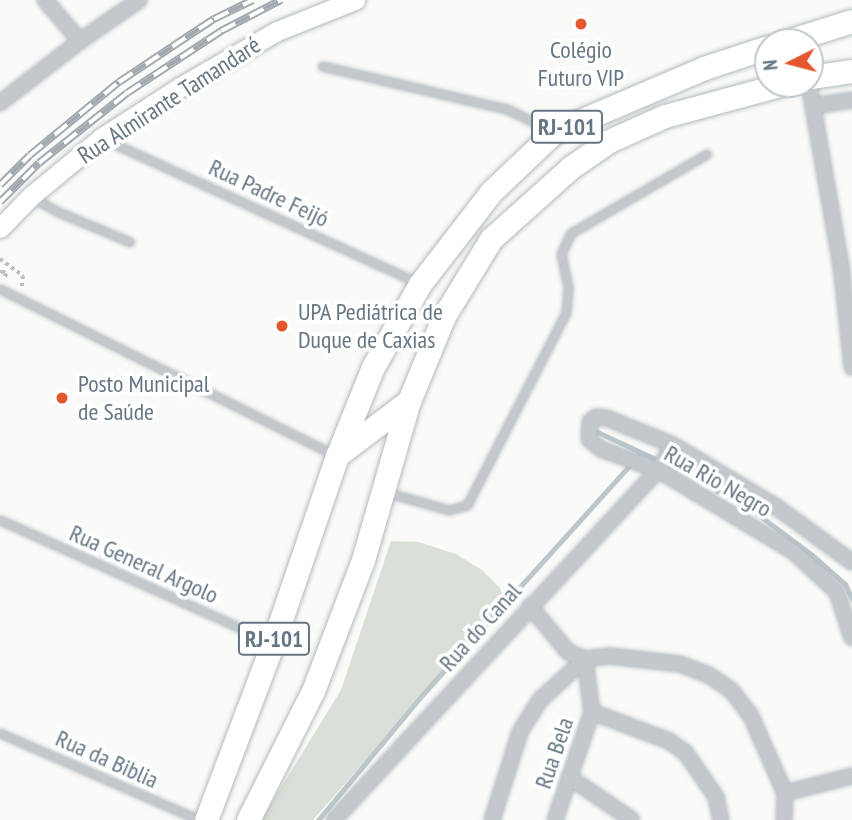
<!DOCTYPE html>
<html>
<head>
<meta charset="utf-8">
<style>
	body { margin:0 }
	#map { position:relative; width:852px; height:820px; overflow:hidden; background:#fafaf8; font-family:"PT Sans Narrow",sans-serif }
	div>[style] { position:absolute }
	.green>* { inset:0; background:#dadfd7 }
	.stream>* { height:5px; margin:-2.5px; padding:0 2.5px; transform-origin:2.5px; border-radius:2.5px; background:#bbc7cb }
	.path>* { height:3.5px; margin-top:-1.75px; transform-origin:0; background:repeating-linear-gradient(90deg,#bbbfc2 0 3.5px,transparent 0 7px) }
	.roads { filter:drop-shadow(0 0 2px #b3babf) drop-shadow(0 0 2px #b3babf) }
	.service>* { height:7px; margin:-3.5px; padding:0 3.5px; transform-origin:3.5px; border-radius:3.5px; background:#c3c8cc }
	.minor>* { height:14px; margin:-7px; padding:0 7px; transform-origin:7px; border-radius:7px; background:#c3c8cc }
	.secondary>* { height:19px; margin:-9.5px; padding:0 9.5px; transform-origin:9.5px; border-radius:9.5px; background:#fff }
	.primary>* { height:23px; margin:-11.5px; padding:0 11.5px; transform-origin:11.5px; border-radius:11.5px; background:#fff }
	.rail>* { height:8px; margin-top:-4px; transform-origin:0; background:repeating-linear-gradient(90deg,#fff 0 16px,#a2aab0 0 32px); box-sizing:border-box; border-block:2px solid #a2aab0 }
	.dots>* { width:19px; height:19px; translate:-50% -50%; box-sizing:border-box; border:4px solid #fff; border-radius:50% }
	span { translate:-50% -50%; white-space:nowrap; text-align:center; line-height:1.15; -webkit-text-stroke:7px #fff; paint-order:stroke }
	.shield-label span { padding:2px 5px; background:#fff; border:2px solid; border-radius:5px; -webkit-text-stroke-width:0 }
	.shield-label { font-size:23px; color:#657683; font-weight:700 }
	.poi-label { font-size:24px; color:#657683 }
	.left { translate:0 -50%; text-align:left }
	.street-label { font-size:24px; color:#657683 }
	.north { position:absolute; left:754px; top:28px; width:70px; height:70px; box-sizing:border-box; background:#fff; border:2px solid #c1c8cd; border-radius:50%; rotate:264deg; font-size:19px; font-weight:700; line-height:28px; text-align:center; color:#657683 }
	.north::after { content:''; display:block; margin:auto; width:24px; height:32px; background:#e4572e; clip-path:polygon(50% 0,100% 100%,50% 72%,0 100%) }
</style>
</head>
<body>
<div id="map">
	<div class="green">
		<i style="clip-path:polygon(391px 541px,418px 542px,456px 554px,482px 570px,500px 588px,503px 597px,491px 617px,313px 820px,261px 820px,341px 690px)"></i>
	</div>
	<div class="stream">
		<i style="left:591px;top:429px;width:97px;rotate:25deg"></i>
		<i style="left:679px;top:470px;width:83px;rotate:28.7deg"></i>
		<i style="left:752px;top:510px;width:75px;rotate:36.9deg"></i>
		<i style="left:812px;top:555px;width:44px;rotate:41.3deg"></i>
		<i style="left:845px;top:584px;width:17px;rotate:65deg"></i>
		<i style="left:318px;top:820px;width:164px;rotate:-50.2deg"></i>
		<i style="left:423px;top:694px;width:325px;rotate:-47.9deg"></i>
	</div>
	<div class="path">
		<i style="left:0;top:259px;width:29px;rotate:36deg"></i>
		<i style="left:23px;top:276px;width:11px;rotate:95deg"></i>
		<i style="left:0;top:273px;width:3px;rotate:-45deg"></i>
		<i style="left:2px;top:271px;width:6px;rotate:31deg"></i>
		<i style="left:7px;top:274px;width:4px;rotate:124deg"></i>
	</div>
	<div class="roads">
		<div class="service">
			<i style="left:322px;top:66px;width:190px;rotate:13.1deg"></i>
			<i style="left:507px;top:109px;width:48px;rotate:26deg"></i>
			<i style="left:106px;top:140px;width:341px;rotate:24.6deg"></i>
			<i style="left:31px;top:197px;width:29px;rotate:29deg"></i>
			<i style="left:56px;top:211px;width:80px;rotate:22.7deg"></i>
			<i style="left:0;top:289px;width:374px;rotate:26.4deg"></i>
			<i style="left:385px;top:492px;width:66px;rotate:15.7deg"></i>
			<i style="left:449px;top:510px;width:19px;rotate:-16deg"></i>
			<i style="left:467px;top:505px;width:217px;rotate:-62.8deg"></i>
			<i style="left:566px;top:312px;width:25px;rotate:-85deg"></i>
			<i style="left:568px;top:287px;width:34px;rotate:-102deg"></i>
			<i style="left:561px;top:254px;width:23px;rotate:-65deg"></i>
			<i style="left:571px;top:233px;width:157px;rotate:-30.2deg"></i>
			<i style="left:0;top:520px;width:295px;rotate:24.2deg"></i>
			<i style="left:0;top:733px;width:217px;rotate:23.6deg"></i>
		</div>
		<div class="minor">
			<i style="left:45px;top:0;width:54px;rotate:49.5deg"></i>
			<i style="left:809px;top:84px;width:184px;rotate:80deg"></i>
			<i style="left:841px;top:265px;width:103px;rotate:83.8deg"></i>
			<i style="left:0;top:103px;width:101px;rotate:-37.8deg"></i>
			<i style="left:80px;top:41px;width:72px;rotate:-34.8deg"></i>
			<i style="left:814px;top:106px;width:38px;rotate:-9deg"></i>
			<i style="left:852px;top:562px;width:92px;rotate:-143.9deg"></i>
			<i style="left:778px;top:508px;width:122px;rotate:-149deg"></i>
			<i style="left:673px;top:445px;width:71px;rotate:-157.8deg"></i>
			<i style="left:607px;top:418px;width:11px;rotate:-175deg"></i>
			<i style="left:596px;top:417px;width:8px;rotate:140deg"></i>
			<i style="left:590px;top:422px;width:17px;rotate:93deg"></i>
			<i style="left:589px;top:439px;width:16px;rotate:40deg"></i>
			<i style="left:601px;top:449px;width:61px;rotate:20.2deg"></i>
			<i style="left:658px;top:470px;width:159px;rotate:31.1deg"></i>
			<i style="left:794px;top:552px;width:59px;rotate:42.9deg"></i>
			<i style="left:837px;top:592px;width:48px;rotate:71.9deg"></i>
			<i style="left:530px;top:606px;width:60px;rotate:50.4deg"></i>
			<i style="left:568px;top:652px;width:18px;rotate:22deg"></i>
			<i style="left:585px;top:659px;width:25px;rotate:-7deg"></i>
			<i style="left:610px;top:656px;width:70px;rotate:6.5deg"></i>
			<i style="left:680px;top:664px;width:31px;rotate:21deg"></i>
			<i style="left:709px;top:675px;width:28px;rotate:35deg"></i>
			<i style="left:732px;top:691px;width:31px;rotate:53deg"></i>
			<i style="left:751px;top:716px;width:84px;rotate:66.2deg"></i>
			<i style="left:785px;top:793px;width:27px;rotate:92deg"></i>
			<i style="left:592px;top:712px;width:82px;rotate:20.6deg"></i>
			<i style="left:669px;top:741px;width:19px;rotate:35deg"></i>
			<i style="left:685px;top:752px;width:55px;rotate:55.4deg"></i>
			<i style="left:716px;top:797px;width:24px;rotate:78deg"></i>
			<i style="left:569px;top:777px;width:76px;rotate:34.3deg"></i>
			<i style="left:785px;top:793px;width:69px;rotate:-14.2deg"></i>
			<i style="left:334px;top:820px;width:477px;rotate:-47.2deg"></i>
			<i style="left:658px;top:470px;width:29px;rotate:-59deg"></i>
			<i style="left:492px;top:820px;width:92px;rotate:-72.3deg"></i>
			<i style="left:520px;top:732px;width:38px;rotate:-58deg"></i>
			<i style="left:540px;top:700px;width:61px;rotate:-42.3deg"></i>
			<i style="left:555px;top:820px;width:114px;rotate:-71.1deg"></i>
			<i style="left:592px;top:712px;width:53px;rotate:-97.5deg"></i>
		</div>
		<div class="secondary">
			<i style="left:0;top:228px;width:45px;rotate:-45.9deg"></i>
			<i style="left:31px;top:196px;width:91px;rotate:-39.6deg"></i>
			<i style="left:101px;top:138px;width:94px;rotate:-32.8deg"></i>
			<i style="left:180px;top:87px;width:112px;rotate:-30deg"></i>
			<i style="left:277px;top:31px;width:84px;rotate:-21.7deg"></i>
		</div>
		<div class="primary">
			<i style="left:785px;top:42px;width:70px;rotate:-17.4deg"></i>
			<i style="left:810px;top:77px;width:42px;rotate:-8.1deg"></i>
			<i style="left:339px;top:454px;width:88px;rotate:-37.1deg"></i>
			<i style="left:206px;top:820px;width:189px;rotate:-69.3deg"></i>
			<i style="left:273px;top:643px;width:198px;rotate:-71.1deg"></i>
			<i style="left:337px;top:456px;width:96px;rotate:-68deg"></i>
			<i style="left:373px;top:367px;width:95px;rotate:-60.5deg"></i>
			<i style="left:420px;top:284px;width:116px;rotate:-52.3deg"></i>
			<i style="left:491px;top:192px;width:87px;rotate:-43.6deg"></i>
			<i style="left:554px;top:132px;width:163px;rotate:-23.1deg"></i>
			<i style="left:704px;top:68px;width:67px;rotate:-18.2deg"></i>
			<i style="left:248px;top:820px;width:144px;rotate:-63.3deg"></i>
			<i style="left:313px;top:691px;width:140px;rotate:-69.1deg"></i>
			<i style="left:363px;top:560px;width:166px;rotate:-73.9deg"></i>
			<i style="left:409px;top:401px;width:92px;rotate:-67.6deg"></i>
			<i style="left:444px;top:316px;width:90px;rotate:-58.6deg"></i>
			<i style="left:491px;top:239px;width:106px;rotate:-41.9deg"></i>
			<i style="left:570px;top:168px;width:47px;rotate:-34.7deg"></i>
			<i style="left:609px;top:141px;width:61px;rotate:-24.1deg"></i>
			<i style="left:665px;top:116px;width:123px;rotate:-15.1deg"></i>
		</div>
	</div>
	<div class="rail">
		<i style="left:0;top:185px;width:42px;rotate:-45deg"></i>
		<i style="left:30px;top:155px;width:115px;rotate:-39.4deg"></i>
		<i style="left:119px;top:82px;width:114px;rotate:-33.6deg"></i>
		<i style="left:214px;top:19px;width:43px;rotate:-26deg"></i>
		<i style="left:0;top:202px;width:55px;rotate:-45deg"></i>
		<i style="left:39px;top:163px;width:112px;rotate:-38.5deg"></i>
		<i style="left:127px;top:93px;width:113px;rotate:-33.4deg"></i>
		<i style="left:221px;top:31px;width:68px;rotate:-27.3deg"></i>
	</div>
	<div class="dots">
		<i style="left:581px;top:24px;background:#e4572e"></i>
		<i style="left:282px;top:326px;background:#e4572e"></i>
		<i style="left:62px;top:398px;background:#e4572e"></i>
	</div>
	<div class="shield-label">
		<span style="left:567px;top:127px">RJ-101</span>
		<span style="left:274px;top:639px">RJ-101</span>
	</div>
	<div class="poi-label">
		<span style="left:581px;top:64px">Colégio<br>Futuro VIP</span>
		<span class="left" style="left:298px;top:326px">UPA Pediátrica de<br>Duque de Caxias</span>
		<span class="left" style="left:78px;top:398px">Posto Municipal<br>de Saúde</span>
	</div>
	<div class="street-label">
		<span style="left:169px;top:100px;rotate:-33deg">Rua Almirante Tamandaré</span>
		<span style="left:269px;top:193px;rotate:25deg">Rua Padre Feijó</span>
		<span style="left:718px;top:481px;rotate:30deg">Rua Rio Negro</span>
		<span style="left:144px;top:564px;rotate:24deg">Rua General Argolo</span>
		<span style="left:480px;top:627px;rotate:-48deg">Rua do Canal</span>
		<span style="left:554px;top:753px;rotate:-71deg">Rua Bela</span>
		<span style="left:107px;top:759px;rotate:24deg">Rua da Biblia</span>
	</div>
	<div class="north">N</div>
</div>
</body>
</html>
